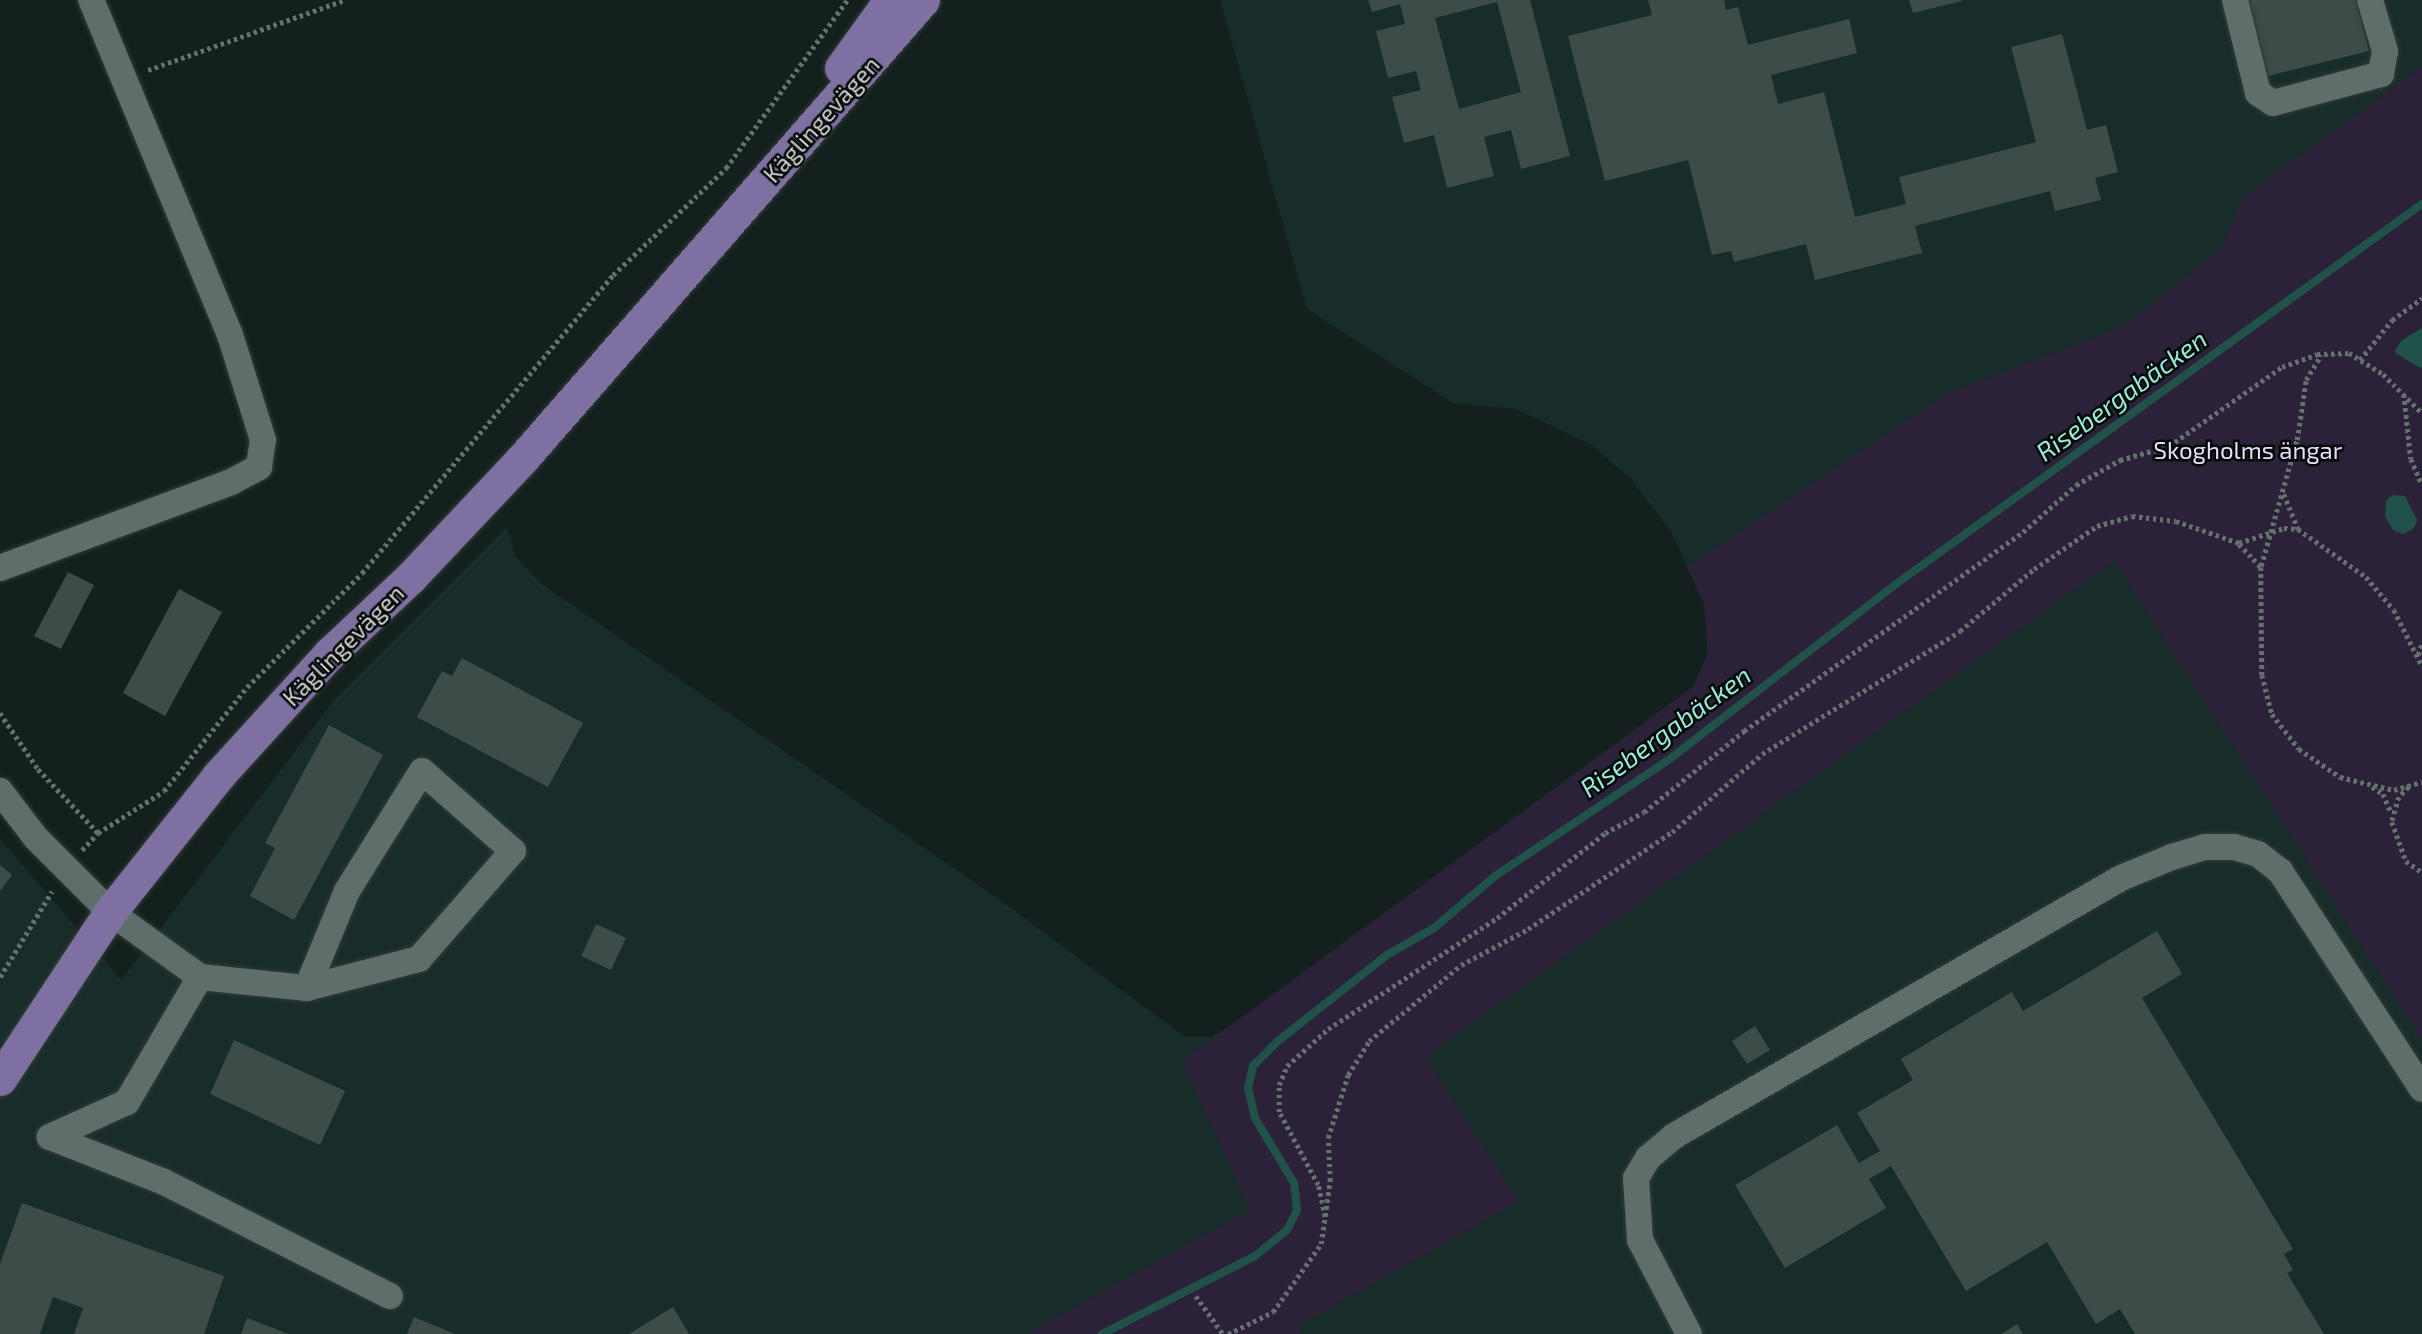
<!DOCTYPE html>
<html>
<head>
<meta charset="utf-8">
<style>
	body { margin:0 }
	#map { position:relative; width:2422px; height:1334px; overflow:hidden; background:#13201d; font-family:"Exo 2",sans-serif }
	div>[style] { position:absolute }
	.built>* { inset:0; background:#182c29 }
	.green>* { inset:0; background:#2b223a }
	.water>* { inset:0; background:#215249 }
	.stream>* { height:8px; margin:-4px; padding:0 4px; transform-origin:4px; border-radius:4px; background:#215249 }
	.building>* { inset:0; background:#3e4c49 }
	.path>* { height:4.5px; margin-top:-2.25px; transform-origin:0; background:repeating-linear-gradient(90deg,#66706e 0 3.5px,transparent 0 7px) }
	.roads { filter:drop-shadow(0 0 2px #333b39) drop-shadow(0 0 2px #333b39) }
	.minor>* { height:26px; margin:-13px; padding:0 13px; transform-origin:13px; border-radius:13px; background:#5f6e6a }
	.major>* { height:33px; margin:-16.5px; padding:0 16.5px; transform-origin:16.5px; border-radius:16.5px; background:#7e71a1 }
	span { translate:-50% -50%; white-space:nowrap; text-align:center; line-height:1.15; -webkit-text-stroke:5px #040807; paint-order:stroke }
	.street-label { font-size:24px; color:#d0d8d6 }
	.park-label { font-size:24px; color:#e7dff7 }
	.water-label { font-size:26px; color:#97ead9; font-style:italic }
</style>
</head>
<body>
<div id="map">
	<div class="built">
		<i style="clip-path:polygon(1220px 0,2422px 0,2422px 1334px,0 1334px,0 839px,121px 980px,334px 700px,507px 527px,515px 556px,543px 585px,1004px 903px,1185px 1037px,1212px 1037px,1241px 1020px,1693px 687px,1708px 654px,1704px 604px,1672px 533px,1631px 479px,1592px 445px,1516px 409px,1453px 403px,1307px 309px)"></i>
	</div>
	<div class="green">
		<i style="clip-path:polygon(2422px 67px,2422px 1039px,2114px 561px,1425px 1057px,1519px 1201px,1298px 1326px,1302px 1334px,1027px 1334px,1250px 1210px,1182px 1061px,1693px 687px,1708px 654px,1704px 604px,1687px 567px,1948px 393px,2122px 327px,2221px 249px,2243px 197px)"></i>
	</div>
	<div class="water">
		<i style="clip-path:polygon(2422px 328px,2422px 367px,2420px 368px,2394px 352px,2402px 340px)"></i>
		<i style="clip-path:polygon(2392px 495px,2405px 496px,2417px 520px,2414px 528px,2404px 534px,2393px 530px,2385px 516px,2386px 501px)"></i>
	</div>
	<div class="stream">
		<i style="left:1102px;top:1334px;width:172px;rotate:-27deg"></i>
		<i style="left:1255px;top:1256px;width:41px;rotate:-39.1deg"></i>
		<i style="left:1287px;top:1230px;width:22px;rotate:-63deg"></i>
		<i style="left:1297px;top:1210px;width:27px;rotate:-96deg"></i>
		<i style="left:1294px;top:1183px;width:76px;rotate:-121deg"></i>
		<i style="left:1255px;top:1118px;width:31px;rotate:-103deg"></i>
		<i style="left:1248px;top:1088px;width:23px;rotate:-77deg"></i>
		<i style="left:1253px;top:1066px;width:35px;rotate:-45deg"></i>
		<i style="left:1278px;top:1041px;width:139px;rotate:-38.3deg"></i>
		<i style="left:1387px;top:955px;width:54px;rotate:-29.9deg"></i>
		<i style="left:1434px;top:928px;width:80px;rotate:-40.4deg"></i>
		<i style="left:1495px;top:876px;width:212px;rotate:-33.8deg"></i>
		<i style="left:1671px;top:758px;width:284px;rotate:-37.7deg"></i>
		<i style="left:1896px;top:584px;width:649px;rotate:-35.85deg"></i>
	</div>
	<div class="building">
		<i style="clip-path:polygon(evenodd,1368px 0,1530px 0,1570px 156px,1521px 169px,1511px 130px,1484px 137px,1494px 176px,1447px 188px,1434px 135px,1404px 143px,1392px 97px,1421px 90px,1416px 71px,1388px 78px,1376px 31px,1405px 24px,1400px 4px,1372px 12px,1368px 0,1497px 2px,1521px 92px,1459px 109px,1435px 18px,1497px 2px)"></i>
		<i style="clip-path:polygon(1648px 0,1724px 0,1726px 10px,1738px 7px,1748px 45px,1849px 19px,1857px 53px,1771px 75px,1778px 104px,1824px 92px,1855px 217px,1906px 204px,1899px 177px,2036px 142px,2011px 47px,2062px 34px,2087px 130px,2106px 125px,2118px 172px,2095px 178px,2101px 200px,2055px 211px,2050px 191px,1915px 226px,1922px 253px,1815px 280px,1806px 244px,1734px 262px,1731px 251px,1712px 255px,1688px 160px,1605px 181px,1568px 36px,1652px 15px)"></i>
		<i style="clip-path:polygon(1909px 0,1962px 0,1962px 1px,1913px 13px)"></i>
		<i style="clip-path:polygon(2249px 0,2356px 0,2369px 51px,2268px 76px)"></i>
		<i style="clip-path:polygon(68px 572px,94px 585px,61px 649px,34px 636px)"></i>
		<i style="clip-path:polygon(179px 589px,222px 612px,165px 716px,123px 693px)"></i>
		<i style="clip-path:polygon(462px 658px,583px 723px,548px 787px,417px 717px,442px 671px,452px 676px)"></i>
		<i style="clip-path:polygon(329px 725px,383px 755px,294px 920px,250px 896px,275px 848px,265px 843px)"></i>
		<i style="clip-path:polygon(0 865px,12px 875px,0 891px)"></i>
		<i style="clip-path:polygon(596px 924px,626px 938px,611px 970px,581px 956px)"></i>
		<i style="clip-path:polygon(2157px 931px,2182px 974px,2142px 998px,2293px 1249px,2284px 1254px,2293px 1270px,2287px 1273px,2324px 1334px,2135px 1334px,2120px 1309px,2096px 1324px,2047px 1242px,1966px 1291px,1891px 1166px,1869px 1179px,1886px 1208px,1785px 1268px,1735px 1185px,1837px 1125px,1859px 1163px,1880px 1151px,1857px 1113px,1913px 1080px,1901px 1059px,2012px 992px,2023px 1011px)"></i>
		<i style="clip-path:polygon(1755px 1026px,1770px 1050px,1747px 1064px,1732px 1041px)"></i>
		<i style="clip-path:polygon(234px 1040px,345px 1091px,320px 1145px,210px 1094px)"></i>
		<i style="clip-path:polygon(22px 1203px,224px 1276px,204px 1334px,74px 1334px,83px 1308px,53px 1297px,40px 1334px,0 1334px,0 1264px)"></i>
		<i style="clip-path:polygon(673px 1307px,689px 1334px,629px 1334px)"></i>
		<i style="clip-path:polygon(414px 1317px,455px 1334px,407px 1334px)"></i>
		<i style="clip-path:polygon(247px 1318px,289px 1334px,241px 1334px)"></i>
		<i style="clip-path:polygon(2017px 1324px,2023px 1334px,2001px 1334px)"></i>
	</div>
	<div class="path">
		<i style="left:148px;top:70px;width:209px;rotate:-19.6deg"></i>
		<i style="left:2360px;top:360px;width:51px;rotate:-51.3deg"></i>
		<i style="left:2392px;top:320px;width:37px;rotate:-36deg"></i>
		<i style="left:2404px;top:394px;width:65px;rotate:83.9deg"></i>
		<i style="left:2411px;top:459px;width:28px;rotate:67deg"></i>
		<i style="left:2284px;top:494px;width:38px;rotate:68deg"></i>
		<i style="left:2298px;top:529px;width:83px;rotate:35.2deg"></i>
		<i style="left:2366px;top:577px;width:43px;rotate:49.7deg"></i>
		<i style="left:2394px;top:610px;width:63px;rotate:63.4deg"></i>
		<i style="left:2239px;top:544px;width:32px;rotate:46deg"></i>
		<i style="left:2261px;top:567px;width:108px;rotate:89.5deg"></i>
		<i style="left:2262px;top:675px;width:40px;rotate:75.6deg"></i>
		<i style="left:2272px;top:714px;width:44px;rotate:52.4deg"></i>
		<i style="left:2299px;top:749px;width:50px;rotate:34.3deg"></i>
		<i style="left:2340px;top:777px;width:56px;rotate:13.5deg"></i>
		<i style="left:2394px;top:790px;width:29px;rotate:-16deg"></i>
		<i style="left:2261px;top:566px;width:131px;rotate:-74.1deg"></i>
		<i style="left:2297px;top:440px;width:61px;rotate:-81.5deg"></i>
		<i style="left:2306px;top:380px;width:29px;rotate:-59deg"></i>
		<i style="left:2418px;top:655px;width:13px;rotate:-72deg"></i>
		<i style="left:0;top:713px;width:68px;rotate:55.8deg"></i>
		<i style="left:38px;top:769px;width:88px;rotate:46.8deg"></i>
		<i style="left:2372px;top:787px;width:13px;rotate:32deg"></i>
		<i style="left:2383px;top:794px;width:20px;rotate:66deg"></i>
		<i style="left:2409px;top:787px;width:14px;rotate:135deg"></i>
		<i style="left:2399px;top:797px;width:26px;rotate:106deg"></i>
		<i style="left:2392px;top:822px;width:41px;rotate:70.3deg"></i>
		<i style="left:2406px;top:861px;width:19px;rotate:35deg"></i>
		<i style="left:82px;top:850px;width:23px;rotate:-47deg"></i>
		<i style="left:98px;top:833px;width:78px;rotate:-32.5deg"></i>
		<i style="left:164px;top:791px;width:133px;rotate:-51.4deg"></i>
		<i style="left:247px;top:687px;width:162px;rotate:-44.7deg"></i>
		<i style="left:362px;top:573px;width:390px;rotate:-49.9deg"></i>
		<i style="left:613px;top:275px;width:156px;rotate:-43.4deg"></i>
		<i style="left:726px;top:168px;width:207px;rotate:-54.2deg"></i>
		<i style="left:0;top:977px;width:100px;rotate:-58.8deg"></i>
		<i style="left:1325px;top:1217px;width:33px;rotate:-102deg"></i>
		<i style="left:1318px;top:1185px;width:83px;rotate:-118.1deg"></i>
		<i style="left:1279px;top:1112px;width:27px;rotate:-90deg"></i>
		<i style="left:1279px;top:1085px;width:21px;rotate:-67deg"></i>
		<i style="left:1287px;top:1066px;width:55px;rotate:-42.1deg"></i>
		<i style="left:1328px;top:1029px;width:202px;rotate:-33.3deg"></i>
		<i style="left:1497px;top:918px;width:137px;rotate:-38.2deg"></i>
		<i style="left:1605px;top:833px;width:44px;rotate:-28.3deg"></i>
		<i style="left:1644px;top:812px;width:129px;rotate:-39deg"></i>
		<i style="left:1744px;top:731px;width:343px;rotate:-35.5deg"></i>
		<i style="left:2023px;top:532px;width:71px;rotate:-41.6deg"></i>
		<i style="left:2076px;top:485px;width:51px;rotate:-29.6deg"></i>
		<i style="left:2120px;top:460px;width:51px;rotate:-15.9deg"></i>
		<i style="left:2169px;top:446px;width:138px;rotate:-35deg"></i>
		<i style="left:2282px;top:367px;width:37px;rotate:-20deg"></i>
		<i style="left:2317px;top:354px;width:32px;rotate:-2deg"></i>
		<i style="left:2349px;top:353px;width:40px;rotate:32deg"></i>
		<i style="left:2383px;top:374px;width:55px;rotate:45deg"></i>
		<i style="left:1196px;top:1296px;width:47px;rotate:54.6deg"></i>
		<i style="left:1228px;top:1334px;width:50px;rotate:-26.1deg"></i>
		<i style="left:1273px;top:1312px;width:83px;rotate:-54.8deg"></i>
		<i style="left:1321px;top:1244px;width:64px;rotate:-81.9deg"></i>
		<i style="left:1330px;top:1181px;width:43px;rotate:-92.7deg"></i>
		<i style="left:1328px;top:1138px;width:66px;rotate:-72.4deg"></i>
		<i style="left:1348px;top:1075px;width:40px;rotate:-58deg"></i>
		<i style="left:1369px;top:1041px;width:119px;rotate:-39.6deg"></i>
		<i style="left:1461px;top:965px;width:76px;rotate:-28.2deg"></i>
		<i style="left:1528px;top:929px;width:174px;rotate:-34deg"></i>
		<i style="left:1672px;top:832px;width:119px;rotate:-40.9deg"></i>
		<i style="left:1762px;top:754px;width:233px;rotate:-31.8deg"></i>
		<i style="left:1960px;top:631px;width:97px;rotate:-40deg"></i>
		<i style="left:2034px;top:569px;width:76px;rotate:-34.3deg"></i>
		<i style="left:2097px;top:526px;width:36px;rotate:-16deg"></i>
		<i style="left:2132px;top:516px;width:44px;rotate:6.5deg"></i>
		<i style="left:2176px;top:521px;width:67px;rotate:19.2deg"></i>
		<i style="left:2239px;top:543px;width:47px;rotate:-18.4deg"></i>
		<i style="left:2284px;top:528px;width:14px;rotate:4deg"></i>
	</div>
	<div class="roads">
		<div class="minor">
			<i style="left:2235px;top:0;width:96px;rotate:76.1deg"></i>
			<i style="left:2258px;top:93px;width:18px;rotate:34deg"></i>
			<i style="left:2273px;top:103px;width:112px;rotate:-15deg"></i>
			<i style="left:2381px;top:74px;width:23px;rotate:-80deg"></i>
			<i style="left:2385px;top:51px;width:53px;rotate:-106.4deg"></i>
			<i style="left:0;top:568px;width:246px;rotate:-20.4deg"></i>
			<i style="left:231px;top:482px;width:32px;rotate:-28deg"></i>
			<i style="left:259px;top:467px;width:27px;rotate:-82deg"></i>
			<i style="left:263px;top:440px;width:110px;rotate:-107.4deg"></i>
			<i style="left:230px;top:335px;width:363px;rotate:-112.5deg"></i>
			<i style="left:0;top:791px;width:59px;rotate:52.5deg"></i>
			<i style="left:36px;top:838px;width:105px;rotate:45deg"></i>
			<i style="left:110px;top:912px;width:111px;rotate:35.8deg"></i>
			<i style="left:200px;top:977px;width:145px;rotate:120.3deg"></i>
			<i style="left:127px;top:1102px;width:85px;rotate:155.6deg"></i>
			<i style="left:50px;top:1137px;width:123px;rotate:21.5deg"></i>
			<i style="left:164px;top:1182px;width:253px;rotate:26.8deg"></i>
			<i style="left:200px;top:977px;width:108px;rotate:5.9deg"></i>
			<i style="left:307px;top:988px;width:116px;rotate:-14.5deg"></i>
			<i style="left:419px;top:959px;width:143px;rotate:-49deg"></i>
			<i style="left:513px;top:851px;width:121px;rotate:-138.7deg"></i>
			<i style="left:422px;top:771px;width:142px;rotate:122deg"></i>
			<i style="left:347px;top:891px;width:105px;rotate:112.4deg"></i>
			<i style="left:1689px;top:1334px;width:106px;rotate:-117.5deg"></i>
			<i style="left:1640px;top:1240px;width:62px;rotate:-93.7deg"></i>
			<i style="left:1636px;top:1178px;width:23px;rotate:-59deg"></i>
			<i style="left:1648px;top:1158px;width:34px;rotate:-40deg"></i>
			<i style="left:1674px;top:1136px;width:516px;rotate:-29.99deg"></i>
			<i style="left:2121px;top:878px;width:55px;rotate:-22.4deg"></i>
			<i style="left:2172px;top:857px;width:34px;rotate:-17deg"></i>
			<i style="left:2205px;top:847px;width:29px"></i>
			<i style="left:2234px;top:847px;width:25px;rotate:16deg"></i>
			<i style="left:2258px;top:854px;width:28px;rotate:38deg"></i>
			<i style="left:2280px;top:871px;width:260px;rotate:56.9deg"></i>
		</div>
		<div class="major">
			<i style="left:841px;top:68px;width:84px;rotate:-54.2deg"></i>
			<i style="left:0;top:1079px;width:200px;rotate:-56.6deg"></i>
			<i style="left:110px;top:912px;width:174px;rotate:-51.5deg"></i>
			<i style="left:218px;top:776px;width:165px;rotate:-47.7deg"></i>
			<i style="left:329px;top:654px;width:111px;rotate:-43.2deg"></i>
			<i style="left:410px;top:578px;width:165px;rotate:-46.7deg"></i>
			<i style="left:523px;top:458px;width:608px;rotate:-48.87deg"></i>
		</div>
	</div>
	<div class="street-label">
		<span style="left:821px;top:119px;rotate:-48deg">Käglingevägen</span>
		<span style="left:343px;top:645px;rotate:-45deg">Käglingevägen</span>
	</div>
	<div class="park-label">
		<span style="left:2248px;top:450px">Skogholms ängar</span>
	</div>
	<div class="water-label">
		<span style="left:2121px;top:395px;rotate:-36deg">Risebergabäcken</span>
		<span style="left:1665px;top:731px;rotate:-36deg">Risebergabäcken</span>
	</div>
</div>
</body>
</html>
